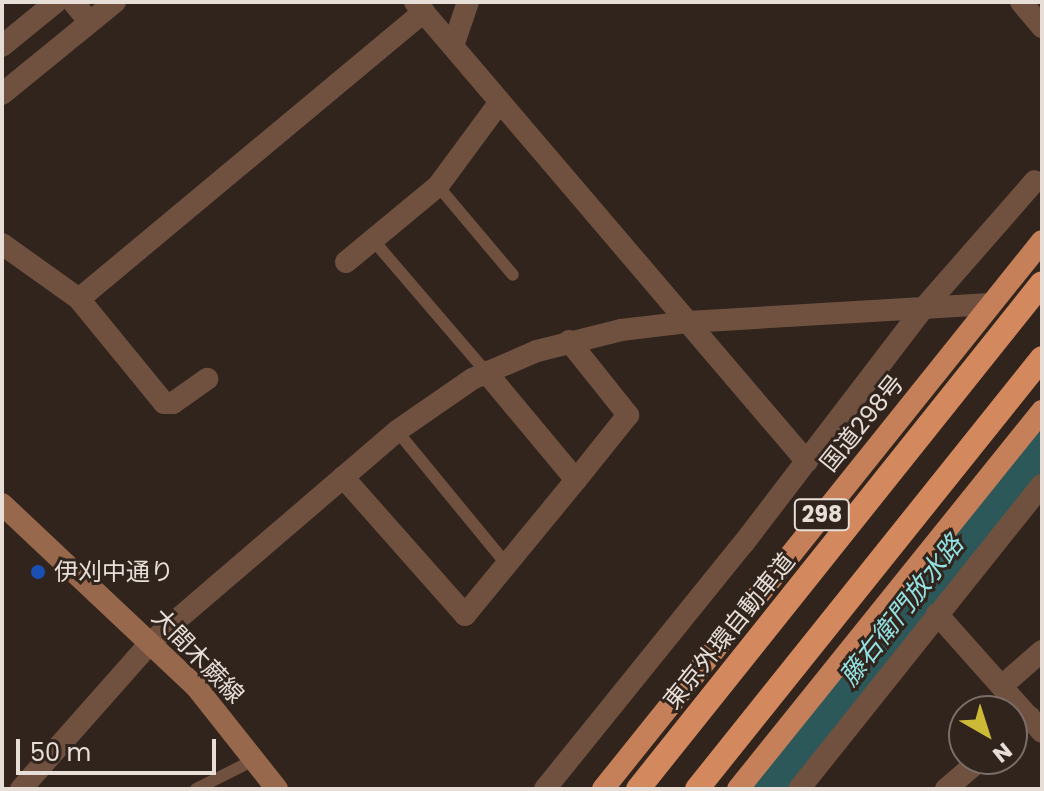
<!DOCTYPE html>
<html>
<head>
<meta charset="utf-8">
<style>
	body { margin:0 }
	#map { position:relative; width:1044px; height:791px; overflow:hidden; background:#31241d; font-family:Poppins,"Noto Sans JP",sans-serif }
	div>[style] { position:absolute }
	.river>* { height:48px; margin:-24px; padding:0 24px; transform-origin:24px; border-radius:24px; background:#2c5859 }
	.service>* { height:12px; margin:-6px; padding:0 6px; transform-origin:6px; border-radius:6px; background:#705140 }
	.minor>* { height:22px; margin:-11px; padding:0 11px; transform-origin:11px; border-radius:11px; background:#705140 }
	.secondary>* { height:22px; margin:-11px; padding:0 11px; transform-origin:11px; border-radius:11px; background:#98684c }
	.trunk>* { height:22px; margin:-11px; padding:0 11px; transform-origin:11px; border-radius:11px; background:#c58059 }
	.motorway>* { height:24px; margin:-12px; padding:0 12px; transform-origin:12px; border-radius:12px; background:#d3885d }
	.dots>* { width:22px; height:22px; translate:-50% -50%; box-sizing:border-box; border:4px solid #31241d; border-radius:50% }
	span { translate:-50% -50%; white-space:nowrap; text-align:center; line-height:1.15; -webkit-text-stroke:6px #31241d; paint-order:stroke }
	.shield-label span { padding:2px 6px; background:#31241d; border:2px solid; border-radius:6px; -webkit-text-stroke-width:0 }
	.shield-label { font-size:22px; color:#e7ded8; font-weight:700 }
	.street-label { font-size:24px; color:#e7ded8 }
	.poi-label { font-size:24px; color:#e7ded8 }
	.left { translate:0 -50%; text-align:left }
	.water-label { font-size:26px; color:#92e2e3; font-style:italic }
	.frame { position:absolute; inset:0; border:4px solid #e7ded8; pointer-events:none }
	.north { position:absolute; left:948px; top:695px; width:80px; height:80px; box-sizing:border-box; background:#31241d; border:2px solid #7a6e68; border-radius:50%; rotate:141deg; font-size:22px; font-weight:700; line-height:32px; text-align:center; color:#e7ded8 }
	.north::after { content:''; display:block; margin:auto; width:28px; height:36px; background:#cdb938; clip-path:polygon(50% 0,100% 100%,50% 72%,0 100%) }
	.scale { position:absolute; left:16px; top:739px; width:200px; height:36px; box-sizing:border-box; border:4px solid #e7ded8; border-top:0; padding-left:10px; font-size:24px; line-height:28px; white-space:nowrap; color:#e7ded8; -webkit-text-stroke:6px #31241d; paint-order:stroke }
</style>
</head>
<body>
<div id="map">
	<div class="river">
		<i style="left:762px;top:789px;width:454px;rotate:-51.9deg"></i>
	</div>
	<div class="service">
		<i style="left:438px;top:186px;width:116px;rotate:49.9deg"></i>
		<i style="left:373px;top:240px;width:174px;rotate:49.4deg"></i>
		<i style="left:397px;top:431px;width:173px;rotate:50.6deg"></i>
		<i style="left:196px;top:789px;width:67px;rotate:-26.6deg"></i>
	</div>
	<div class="minor">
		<i style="left:73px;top:2px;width:26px;rotate:50deg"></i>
		<i style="left:415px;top:2px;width:604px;rotate:49.56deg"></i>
		<i style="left:1021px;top:2px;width:33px;rotate:50deg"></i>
		<i style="left:2px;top:46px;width:70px;rotate:-39.2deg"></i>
		<i style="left:453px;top:46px;width:46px;rotate:-71.2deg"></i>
		<i style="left:2px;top:94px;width:146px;rotate:-39.2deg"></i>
		<i style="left:2px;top:244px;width:95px;rotate:35.5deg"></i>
		<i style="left:79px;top:299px;width:134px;rotate:50.7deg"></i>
		<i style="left:164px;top:403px;width:9px"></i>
		<i style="left:173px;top:403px;width:42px;rotate:-35.2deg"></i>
		<i style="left:346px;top:262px;width:119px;rotate:-39.6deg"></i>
		<i style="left:438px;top:186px;width:104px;rotate:-53.6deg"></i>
		<i style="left:79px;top:299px;width:449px;rotate:-39.8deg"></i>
		<i style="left:569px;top:341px;width:95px;rotate:51.4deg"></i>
		<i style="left:628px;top:415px;width:83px;rotate:128.7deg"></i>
		<i style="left:343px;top:477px;width:184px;rotate:48.5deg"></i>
		<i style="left:465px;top:615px;width:175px;rotate:-50.6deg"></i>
		<i style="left:576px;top:480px;width:141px;rotate:-129.8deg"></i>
		<i style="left:937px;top:614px;width:158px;rotate:48.3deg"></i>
		<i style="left:1003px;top:685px;width:52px;rotate:-41.1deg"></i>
		<i style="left:1012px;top:733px;width:24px;rotate:-42deg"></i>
		<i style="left:21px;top:789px;width:196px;rotate:-48.5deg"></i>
		<i style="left:151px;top:642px;width:324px;rotate:-40.6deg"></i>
		<i style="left:397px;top:431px;width:91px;rotate:-34.7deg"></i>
		<i style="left:472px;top:379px;width:71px;rotate:-23.3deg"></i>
		<i style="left:537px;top:351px;width:87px;rotate:-14deg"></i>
		<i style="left:621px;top:330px;width:67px;rotate:-6.8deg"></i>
		<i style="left:688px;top:322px;width:303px;rotate:-3.4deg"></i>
		<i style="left:545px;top:789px;width:315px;rotate:-51.1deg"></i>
		<i style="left:743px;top:544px;width:295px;rotate:-52.6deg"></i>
		<i style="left:922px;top:310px;width:171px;rotate:-48.8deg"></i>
		<i style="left:799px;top:789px;width:389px;rotate:-51.4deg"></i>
		<i style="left:946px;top:789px;width:46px;rotate:-40.6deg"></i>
	</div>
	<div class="secondary">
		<i style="left:2px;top:504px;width:268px;rotate:43.3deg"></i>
		<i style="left:197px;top:688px;width:129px;rotate:51.6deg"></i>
	</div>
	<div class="trunk">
		<i style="left:603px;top:789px;width:702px;rotate:-51.3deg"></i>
		<i style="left:738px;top:789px;width:485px;rotate:-51.2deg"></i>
	</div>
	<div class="motorway">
		<i style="left:638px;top:789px;width:647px;rotate:-51.4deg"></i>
		<i style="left:697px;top:789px;width:552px;rotate:-51.32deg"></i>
	</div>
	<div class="dots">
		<i style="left:38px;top:572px;background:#1a4fb4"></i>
	</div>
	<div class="shield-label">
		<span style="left:822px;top:515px">298</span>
	</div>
	<div class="street-label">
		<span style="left:862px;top:423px;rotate:-51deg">国道298号</span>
		<span style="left:729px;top:631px;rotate:-51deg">東京外環自動車道</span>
		<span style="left:198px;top:656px;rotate:46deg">大間木蕨線</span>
	</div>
	<div class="poi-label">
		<span class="left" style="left:54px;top:572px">伊刈中通り</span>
	</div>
	<div class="water-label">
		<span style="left:902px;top:611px;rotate:-52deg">藤右衛門放水路</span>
	</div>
	<div class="frame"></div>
	<div class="north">N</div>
	<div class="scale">50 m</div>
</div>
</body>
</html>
